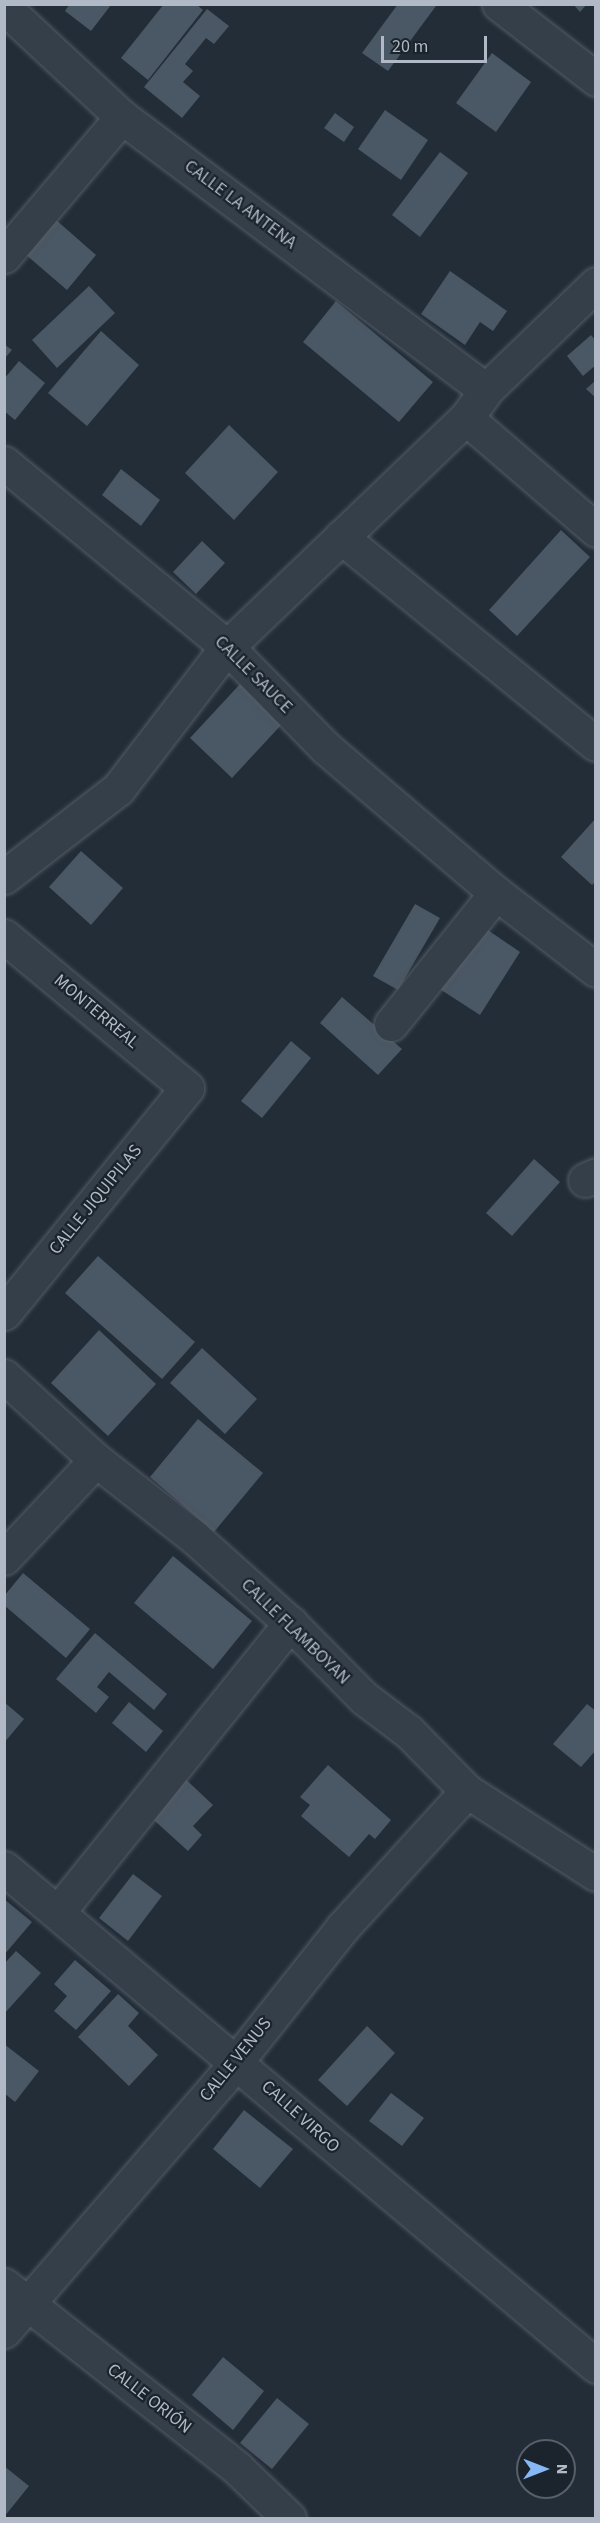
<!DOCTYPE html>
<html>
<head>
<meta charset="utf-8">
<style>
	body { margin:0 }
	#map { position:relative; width:600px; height:2523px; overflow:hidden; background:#222d38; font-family:"Source Sans 3",sans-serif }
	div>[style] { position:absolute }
	.building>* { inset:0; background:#4a5764 }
	.roads { filter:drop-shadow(0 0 2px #535c66) drop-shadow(0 0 2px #535c66) }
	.minor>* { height:33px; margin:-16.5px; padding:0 16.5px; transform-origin:16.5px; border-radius:16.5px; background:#353f49 }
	span { translate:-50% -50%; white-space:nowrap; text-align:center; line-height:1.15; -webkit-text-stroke:4.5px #1b242d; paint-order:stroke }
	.street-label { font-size:18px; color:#b0b9c5 }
	.frame { position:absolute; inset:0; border:6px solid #b0b9c5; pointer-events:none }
	.north { position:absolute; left:516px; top:2439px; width:60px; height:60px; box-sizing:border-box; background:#1b242d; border:2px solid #57606a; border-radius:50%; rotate:90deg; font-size:16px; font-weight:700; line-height:24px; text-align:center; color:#b0b9c5 }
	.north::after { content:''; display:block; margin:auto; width:21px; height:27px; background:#85b8f4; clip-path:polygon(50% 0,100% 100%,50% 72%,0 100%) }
	.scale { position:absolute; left:381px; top:36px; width:106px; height:27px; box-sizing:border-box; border:3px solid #b0b9c5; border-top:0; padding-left:8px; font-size:18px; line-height:21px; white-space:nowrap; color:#b0b9c5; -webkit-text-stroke:4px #1b242d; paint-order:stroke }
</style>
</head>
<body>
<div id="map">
	<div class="building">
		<i style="clip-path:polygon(164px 4px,196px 4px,203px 10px,148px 80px,121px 58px)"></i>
		<i style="clip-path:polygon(398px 4px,436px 6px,388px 71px,362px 53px)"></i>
		<i style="clip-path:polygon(573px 4px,587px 4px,580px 12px)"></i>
		<i style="clip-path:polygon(69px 5px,111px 5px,91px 31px,65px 11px)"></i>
		<i style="clip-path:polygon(207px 9px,229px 26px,214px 44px,206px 38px,185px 64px,193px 71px,183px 82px,200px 96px,182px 118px,144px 87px)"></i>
		<i style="clip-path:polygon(492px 53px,531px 82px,496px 132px,456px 103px)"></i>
		<i style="clip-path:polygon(385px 110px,428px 140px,401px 180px,358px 149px)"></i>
		<i style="clip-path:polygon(335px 113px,354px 127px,344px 142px,324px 128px)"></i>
		<i style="clip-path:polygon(440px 152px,468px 173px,420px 237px,392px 215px)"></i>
		<i style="clip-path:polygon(55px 219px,96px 255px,67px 290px,25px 254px)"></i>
		<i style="clip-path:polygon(450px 271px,507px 311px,493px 331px,480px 322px,465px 345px,421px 314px)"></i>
		<i style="clip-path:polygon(89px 286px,115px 313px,57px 368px,32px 340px)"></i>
		<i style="clip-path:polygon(336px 301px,433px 382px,399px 422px,303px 342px)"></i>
		<i style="clip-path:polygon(101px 331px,139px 365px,87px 426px,48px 393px)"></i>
		<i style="clip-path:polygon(591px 335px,596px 341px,596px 365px,583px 376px,567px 356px)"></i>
		<i style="clip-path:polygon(4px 344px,12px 350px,4px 359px)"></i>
		<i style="clip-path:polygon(19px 361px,45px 383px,15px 420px,4px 411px,4px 379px)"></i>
		<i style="clip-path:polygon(596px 380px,596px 398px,586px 389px)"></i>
		<i style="clip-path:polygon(229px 425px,278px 472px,234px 520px,185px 473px)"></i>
		<i style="clip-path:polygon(121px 469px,160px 500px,141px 526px,102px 495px)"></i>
		<i style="clip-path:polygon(561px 530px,590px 557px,517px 636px,489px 610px)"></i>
		<i style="clip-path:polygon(202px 541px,225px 563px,196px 594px,173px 572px)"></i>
		<i style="clip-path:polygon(241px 683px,283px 723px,232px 778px,190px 738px)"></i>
		<i style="clip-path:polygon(596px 818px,596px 881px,592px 885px,561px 857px)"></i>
		<i style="clip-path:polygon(81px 851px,123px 888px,91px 925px,49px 887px)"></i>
		<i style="clip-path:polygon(415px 904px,440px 918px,398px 990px,373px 976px)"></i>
		<i style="clip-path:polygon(476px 922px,520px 952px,480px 1015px,435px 986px)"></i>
		<i style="clip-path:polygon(342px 997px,402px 1049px,378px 1075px,320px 1023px)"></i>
		<i style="clip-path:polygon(291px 1041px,311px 1058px,262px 1118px,241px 1101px)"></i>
		<i style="clip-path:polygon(534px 1159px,560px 1182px,512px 1236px,486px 1213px)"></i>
		<i style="clip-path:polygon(98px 1256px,195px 1342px,162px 1379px,65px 1293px)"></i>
		<i style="clip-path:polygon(99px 1330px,156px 1384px,108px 1436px,51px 1383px)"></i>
		<i style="clip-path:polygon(202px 1348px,257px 1399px,225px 1434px,170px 1383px)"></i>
		<i style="clip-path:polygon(198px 1419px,263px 1473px,214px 1532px,150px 1477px)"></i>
		<i style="clip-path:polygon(173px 1556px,252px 1621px,213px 1669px,134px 1603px)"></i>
		<i style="clip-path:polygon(23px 1573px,90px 1629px,66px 1658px,5px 1606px,5px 1595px)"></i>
		<i style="clip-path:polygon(95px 1633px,167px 1694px,154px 1710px,109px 1672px,97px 1687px,109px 1697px,96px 1713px,56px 1679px)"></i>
		<i style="clip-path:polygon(4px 1702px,24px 1719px,4px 1743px)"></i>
		<i style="clip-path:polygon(129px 1702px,163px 1731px,146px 1752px,112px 1723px)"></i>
		<i style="clip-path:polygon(587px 1704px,596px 1711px,596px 1750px,581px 1767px,553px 1744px)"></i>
		<i style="clip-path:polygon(328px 1765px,391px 1820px,375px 1839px,369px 1834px,349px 1857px,301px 1816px,310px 1805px,300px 1797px)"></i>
		<i style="clip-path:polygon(180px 1774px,213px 1805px,193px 1826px,202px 1835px,188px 1851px,145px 1812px)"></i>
		<i style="clip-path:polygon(133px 1874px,162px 1896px,128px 1941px,99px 1918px)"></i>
		<i style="clip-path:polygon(4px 1899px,32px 1922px,4px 1955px)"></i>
		<i style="clip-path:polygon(16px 1951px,41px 1973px,4px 2014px,4px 1964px)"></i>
		<i style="clip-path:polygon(75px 1960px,111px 1991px,76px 2030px,54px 2011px,67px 1996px,54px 1984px)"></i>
		<i style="clip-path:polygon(118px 1994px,139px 2013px,128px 2026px,158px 2055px,129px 2086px,78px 2037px)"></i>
		<i style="clip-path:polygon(367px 2026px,395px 2053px,347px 2106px,318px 2080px)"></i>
		<i style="clip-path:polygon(4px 2044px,39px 2071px,15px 2102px,4px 2093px)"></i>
		<i style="clip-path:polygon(391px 2093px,424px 2118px,402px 2146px,369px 2121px)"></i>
		<i style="clip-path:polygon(244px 2110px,293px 2149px,260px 2188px,213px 2149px)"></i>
		<i style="clip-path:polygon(223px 2357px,264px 2391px,233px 2430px,192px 2395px)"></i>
		<i style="clip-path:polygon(277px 2398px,309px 2424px,272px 2469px,240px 2443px)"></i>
		<i style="clip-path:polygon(4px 2466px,29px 2486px,4px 2517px)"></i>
	</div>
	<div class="roads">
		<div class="minor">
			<i style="left:499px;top:4px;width:123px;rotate:37.7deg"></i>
			<i style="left:4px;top:7px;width:161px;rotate:43deg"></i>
			<i style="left:122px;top:117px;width:455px;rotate:36.9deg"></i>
			<i style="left:4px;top:256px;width:182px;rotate:-49.7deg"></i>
			<i style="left:466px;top:418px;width:172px;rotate:40.7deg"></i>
			<i style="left:4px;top:463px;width:289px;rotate:39.5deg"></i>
			<i style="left:227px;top:647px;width:141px;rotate:45.6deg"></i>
			<i style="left:326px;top:748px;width:223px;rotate:40.5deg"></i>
			<i style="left:496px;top:893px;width:126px;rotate:37.6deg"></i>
			<i style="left:341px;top:537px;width:328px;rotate:39.1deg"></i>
			<i style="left:4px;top:877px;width:144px;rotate:-37.7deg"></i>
			<i style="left:118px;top:789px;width:179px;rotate:-52.5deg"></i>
			<i style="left:227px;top:647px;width:331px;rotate:-43.8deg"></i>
			<i style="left:466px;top:418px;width:34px;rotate:-54deg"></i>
			<i style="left:486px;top:390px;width:153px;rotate:-43.9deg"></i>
			<i style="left:4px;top:936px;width:238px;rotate:39.7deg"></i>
			<i style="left:187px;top:1088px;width:290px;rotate:129.1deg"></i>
			<i style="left:391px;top:1024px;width:168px;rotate:-51.3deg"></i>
			<i style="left:585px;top:1180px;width:12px;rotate:-24deg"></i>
			<i style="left:4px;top:1376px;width:125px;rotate:42.4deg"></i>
			<i style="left:96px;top:1460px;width:125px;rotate:38.2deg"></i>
			<i style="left:194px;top:1537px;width:129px;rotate:41.9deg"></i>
			<i style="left:290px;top:1623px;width:105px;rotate:45.4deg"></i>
			<i style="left:364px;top:1698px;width:56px;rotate:37.1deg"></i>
			<i style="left:409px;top:1732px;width:83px;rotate:45.5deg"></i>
			<i style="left:467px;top:1791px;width:153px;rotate:32.8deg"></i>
			<i style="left:4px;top:1558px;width:134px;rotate:-46.8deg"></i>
			<i style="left:4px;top:1868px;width:774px;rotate:40.07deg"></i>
			<i style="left:58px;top:1912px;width:371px;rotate:-51.2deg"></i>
			<i style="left:4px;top:2285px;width:296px;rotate:38.1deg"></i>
			<i style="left:237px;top:2468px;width:72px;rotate:43.9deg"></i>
			<i style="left:4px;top:2331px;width:330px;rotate:-49.1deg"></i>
			<i style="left:220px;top:2082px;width:198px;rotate:-51.6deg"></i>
			<i style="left:343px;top:1927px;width:184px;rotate:-47.6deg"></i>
		</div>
	</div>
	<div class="street-label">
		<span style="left:240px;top:205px;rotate:37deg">CALLE LA ANTENA</span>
		<span style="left:253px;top:675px;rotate:45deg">CALLE SAUCE</span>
		<span style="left:96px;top:1012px;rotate:40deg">MONTERREAL</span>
		<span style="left:96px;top:1200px;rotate:-51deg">CALLE JIQUIPILAS</span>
		<span style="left:295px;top:1632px;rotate:44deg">CALLE FLAMBOYAN</span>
		<span style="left:236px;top:2060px;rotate:-51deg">CALLE VENUS</span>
		<span style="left:300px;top:2117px;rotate:42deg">CALLE VIRGO</span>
		<span style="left:149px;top:2399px;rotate:38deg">CALLE ORIÓN</span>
	</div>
	<div class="frame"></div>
	<div class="north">N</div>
	<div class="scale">20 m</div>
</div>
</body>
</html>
